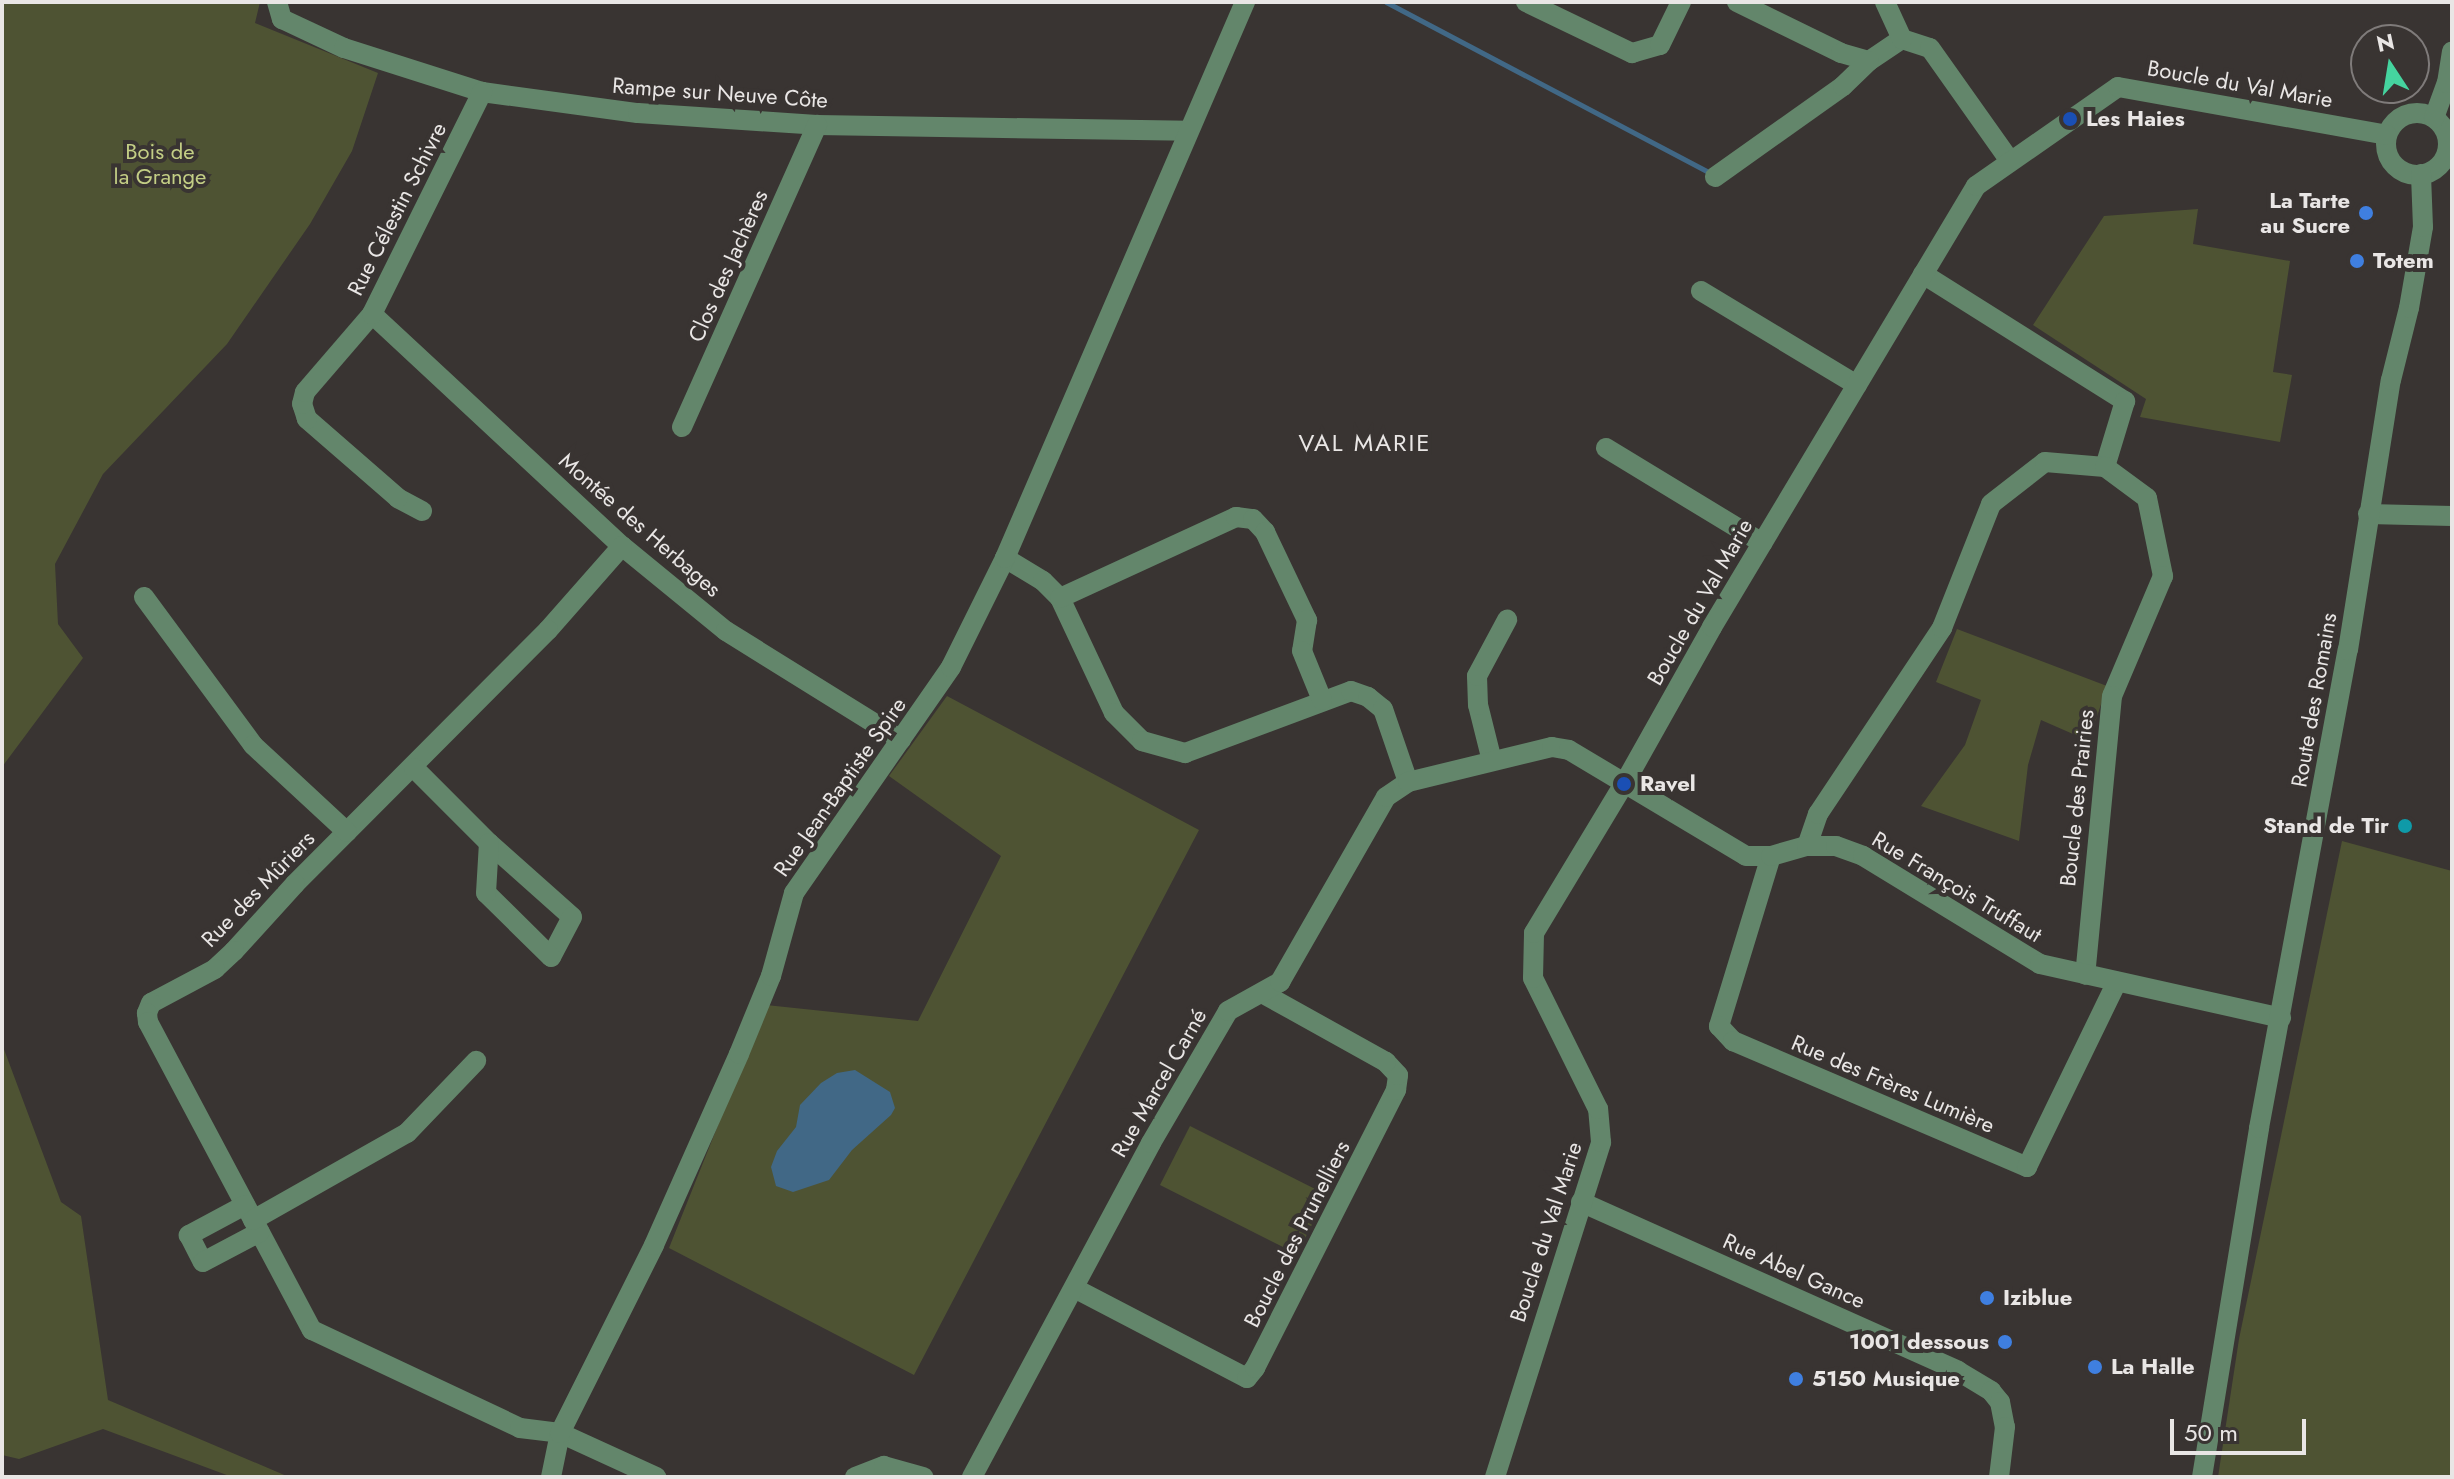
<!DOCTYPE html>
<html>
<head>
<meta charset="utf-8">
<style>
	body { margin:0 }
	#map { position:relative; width:2454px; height:1479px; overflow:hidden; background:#393432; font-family:Jost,sans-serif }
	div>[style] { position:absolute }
	.green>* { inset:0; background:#4e5333 }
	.water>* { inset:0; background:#416886 }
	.stream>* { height:5px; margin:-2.5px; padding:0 2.5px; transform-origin:2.5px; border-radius:2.5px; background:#416886 }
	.minor>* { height:20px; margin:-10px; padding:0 10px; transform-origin:10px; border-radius:10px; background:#63866b }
	.minor>.ring { margin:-10px; padding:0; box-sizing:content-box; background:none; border:20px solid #63866b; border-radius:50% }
	.dots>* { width:22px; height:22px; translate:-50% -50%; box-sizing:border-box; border:4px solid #393432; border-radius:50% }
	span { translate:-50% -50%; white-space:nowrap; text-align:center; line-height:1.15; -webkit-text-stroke:8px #393432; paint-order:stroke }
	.street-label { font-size:22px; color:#e9e6e5 }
	.poi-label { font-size:22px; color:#e9e6e5; font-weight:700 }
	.left { translate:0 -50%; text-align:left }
	.right { translate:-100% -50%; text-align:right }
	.park-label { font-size:22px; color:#c3ce85 }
	.neighbourhood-label { font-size:24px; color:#e9e6e5; letter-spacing:2px }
	.frame { position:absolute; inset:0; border:4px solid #e9e6e5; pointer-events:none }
	.north { position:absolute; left:2350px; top:24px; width:80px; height:80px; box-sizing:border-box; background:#393432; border:2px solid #7f7b7a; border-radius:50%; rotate:348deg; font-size:22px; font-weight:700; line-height:32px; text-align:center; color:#e9e6e5 }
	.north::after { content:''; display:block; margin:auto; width:28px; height:36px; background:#45d49f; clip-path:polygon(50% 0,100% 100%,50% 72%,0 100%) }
	.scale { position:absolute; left:2170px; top:1419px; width:136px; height:36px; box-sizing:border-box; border:4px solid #e9e6e5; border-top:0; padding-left:10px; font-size:24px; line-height:28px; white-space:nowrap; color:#e9e6e5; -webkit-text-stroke:6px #393432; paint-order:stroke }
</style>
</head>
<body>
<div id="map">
	<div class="green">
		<i style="clip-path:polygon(2px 2px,260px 2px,255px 23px,378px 73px,352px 151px,310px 224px,227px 344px,103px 474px,55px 564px,58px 624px,83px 658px,2px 767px)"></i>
		<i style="clip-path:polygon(2198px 209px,2193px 244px,2290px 261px,2273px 372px,2292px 375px,2280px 442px,2140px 417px,2146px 399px,2033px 325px,2104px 216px)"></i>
		<i style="clip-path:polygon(1957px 629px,2107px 686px,2089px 741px,2041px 720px,2028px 765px,2019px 841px,1921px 806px,1965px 745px,1981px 700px,1936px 682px)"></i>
		<i style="clip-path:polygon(947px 696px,1199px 830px,914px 1375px,669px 1248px,766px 1005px,918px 1021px,1001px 856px,889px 776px)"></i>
		<i style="clip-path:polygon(2342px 841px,2452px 871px,2452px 1477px,2218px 1477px,2239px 1339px)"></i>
		<i style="clip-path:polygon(2px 1044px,61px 1202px,81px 1216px,108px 1400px,289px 1477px,232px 1477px,103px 1429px,19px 1459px,2px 1455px)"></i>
		<i style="clip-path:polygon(1190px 1126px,1327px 1195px,1297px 1254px,1160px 1185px)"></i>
	</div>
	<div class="water">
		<i style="clip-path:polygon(855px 1070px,890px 1092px,895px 1108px,891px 1115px,852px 1150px,829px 1180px,793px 1192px,776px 1186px,771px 1167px,777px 1151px,796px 1127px,800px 1105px,821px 1083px,837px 1073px)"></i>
	</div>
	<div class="stream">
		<i style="left:1386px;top:2px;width:364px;rotate:27.8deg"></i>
	</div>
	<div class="minor">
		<i style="left:277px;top:2px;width:18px;rotate:74deg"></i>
		<i style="left:282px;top:19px;width:68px;rotate:25.1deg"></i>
		<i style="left:344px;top:48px;width:145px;rotate:17.7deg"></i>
		<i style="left:482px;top:92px;width:157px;rotate:7.7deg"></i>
		<i style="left:638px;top:113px;width:179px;rotate:3.8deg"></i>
		<i style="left:817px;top:125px;width:371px;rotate:0.9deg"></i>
		<i style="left:1526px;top:2px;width:118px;rotate:25.7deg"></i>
		<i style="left:1632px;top:53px;width:29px;rotate:-16deg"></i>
		<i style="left:1660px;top:45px;width:48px;rotate:-64deg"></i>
		<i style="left:1737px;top:2px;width:116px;rotate:26.1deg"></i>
		<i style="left:1841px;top:53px;width:29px;rotate:16deg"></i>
		<i style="left:1869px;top:61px;width:40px;rotate:-34deg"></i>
		<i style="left:1902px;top:39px;width:29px;rotate:18deg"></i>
		<i style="left:1930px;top:48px;width:138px;rotate:54.7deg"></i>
		<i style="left:1885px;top:2px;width:41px;rotate:65.3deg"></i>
		<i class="ring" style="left:2386px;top:113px;width:42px;height:42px"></i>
		<i style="left:2434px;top:118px;width:37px;rotate:-70deg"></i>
		<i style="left:2447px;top:83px;width:32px;rotate:-81deg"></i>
		<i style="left:1715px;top:177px;width:157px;rotate:-35.4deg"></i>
		<i style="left:1843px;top:86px;width:36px;rotate:-44deg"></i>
		<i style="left:1923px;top:274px;width:239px;rotate:32.2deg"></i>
		<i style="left:2125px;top:401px;width:69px;rotate:106.9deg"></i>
		<i style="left:1701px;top:291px;width:182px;rotate:31.1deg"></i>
		<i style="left:372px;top:314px;width:341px;rotate:42.9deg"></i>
		<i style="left:622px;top:546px;width:134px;rotate:39.3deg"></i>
		<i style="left:726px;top:631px;width:206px;rotate:31.9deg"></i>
		<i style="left:682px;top:427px;width:331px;rotate:-65.9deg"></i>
		<i style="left:1606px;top:448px;width:183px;rotate:31.3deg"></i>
		<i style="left:422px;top:511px;width:27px;rotate:-152deg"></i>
		<i style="left:398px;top:498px;width:121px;rotate:-139deg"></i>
		<i style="left:307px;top:419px;width:16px;rotate:-108deg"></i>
		<i style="left:302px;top:404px;width:12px;rotate:-76deg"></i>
		<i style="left:305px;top:392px;width:103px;rotate:-49.3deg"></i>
		<i style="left:372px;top:314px;width:248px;rotate:-63.6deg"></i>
		<i style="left:2368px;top:514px;width:84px;rotate:1.4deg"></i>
		<i style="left:622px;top:546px;width:112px;rotate:131.4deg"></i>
		<i style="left:548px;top:630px;width:359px;rotate:134.9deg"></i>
		<i style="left:295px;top:884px;width:91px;rotate:132.3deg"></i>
		<i style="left:234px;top:951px;width:26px;rotate:137deg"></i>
		<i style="left:215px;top:969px;width:72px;rotate:152deg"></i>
		<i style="left:151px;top:1003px;width:11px;rotate:112deg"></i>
		<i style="left:147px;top:1013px;width:9px;rotate:84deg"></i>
		<i style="left:148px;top:1022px;width:349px;rotate:62deg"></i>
		<i style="left:312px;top:1330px;width:230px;rotate:25.2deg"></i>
		<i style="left:520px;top:1428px;width:40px;rotate:7.1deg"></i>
		<i style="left:560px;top:1433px;width:106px;rotate:24.6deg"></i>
		<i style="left:1005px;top:558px;width:44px;rotate:31.2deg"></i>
		<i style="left:1043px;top:581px;width:24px;rotate:45deg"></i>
		<i style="left:1060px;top:598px;width:127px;rotate:64.8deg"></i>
		<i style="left:1114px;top:713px;width:40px;rotate:45deg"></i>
		<i style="left:1142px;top:741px;width:45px;rotate:15.6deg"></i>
		<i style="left:1185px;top:753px;width:177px;rotate:-20.5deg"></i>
		<i style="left:1351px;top:691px;width:18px;rotate:19deg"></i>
		<i style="left:1368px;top:697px;width:19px;rotate:39deg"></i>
		<i style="left:1383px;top:709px;width:77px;rotate:71.1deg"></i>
		<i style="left:144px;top:597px;width:184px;rotate:53.6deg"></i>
		<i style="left:253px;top:745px;width:128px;rotate:42.8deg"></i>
		<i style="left:1060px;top:598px;width:194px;rotate:-24.7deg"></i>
		<i style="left:1236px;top:517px;width:17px;rotate:7deg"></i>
		<i style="left:1253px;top:519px;width:18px;rotate:47deg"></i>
		<i style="left:1265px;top:532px;width:98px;rotate:64.5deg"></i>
		<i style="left:1307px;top:620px;width:31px;rotate:99deg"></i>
		<i style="left:1302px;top:651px;width:53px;rotate:67.8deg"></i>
		<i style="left:1492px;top:761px;width:58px;rotate:-104deg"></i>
		<i style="left:1478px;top:705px;width:29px;rotate:-92deg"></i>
		<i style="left:1477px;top:676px;width:64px;rotate:-61.8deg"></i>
		<i style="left:414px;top:768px;width:106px;rotate:45deg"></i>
		<i style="left:489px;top:843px;width:111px;rotate:41.7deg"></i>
		<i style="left:572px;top:917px;width:45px;rotate:117.7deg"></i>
		<i style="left:551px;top:957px;width:91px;rotate:-135.4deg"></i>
		<i style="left:486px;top:893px;width:50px;rotate:-86.6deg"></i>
		<i style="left:1807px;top:846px;width:34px;rotate:-71deg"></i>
		<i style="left:1818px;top:814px;width:224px;rotate:-56.3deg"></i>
		<i style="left:1942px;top:628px;width:133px;rotate:-68.4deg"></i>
		<i style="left:1991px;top:504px;width:68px;rotate:-37.9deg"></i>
		<i style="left:2045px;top:462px;width:60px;rotate:4.8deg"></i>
		<i style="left:2105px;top:467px;width:52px;rotate:36.4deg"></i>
		<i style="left:2147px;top:498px;width:80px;rotate:78.4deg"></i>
		<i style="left:2163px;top:576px;width:130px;rotate:113deg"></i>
		<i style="left:2112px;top:696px;width:280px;rotate:95.5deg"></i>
		<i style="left:1771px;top:856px;width:178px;rotate:107deg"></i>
		<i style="left:1719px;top:1026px;width:21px;rotate:47deg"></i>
		<i style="left:1733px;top:1041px;width:320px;rotate:23.2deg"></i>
		<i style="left:2027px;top:1167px;width:206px;rotate:-64.1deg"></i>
		<i style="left:1581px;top:1202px;width:413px;rotate:24.1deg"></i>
		<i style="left:1958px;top:1371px;width:39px;rotate:31deg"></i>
		<i style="left:1991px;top:1391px;width:14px;rotate:51deg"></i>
		<i style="left:2000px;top:1402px;width:25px;rotate:79deg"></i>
		<i style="left:2005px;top:1427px;width:50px;rotate:96.8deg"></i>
		<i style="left:245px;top:1205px;width:64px;rotate:151.8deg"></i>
		<i style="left:189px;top:1235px;width:30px;rotate:63deg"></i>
		<i style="left:203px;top:1262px;width:64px;rotate:-27.8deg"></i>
		<i style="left:253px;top:1220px;width:177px;rotate:-29.5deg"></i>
		<i style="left:407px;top:1133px;width:100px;rotate:-46.2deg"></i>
		<i style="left:1074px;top:1288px;width:195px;rotate:27.5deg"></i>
		<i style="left:1247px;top:1378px;width:13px;rotate:-51deg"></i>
		<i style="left:1255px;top:1368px;width:312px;rotate:-63.1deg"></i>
		<i style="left:1396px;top:1090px;width:15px;rotate:-82deg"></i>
		<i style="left:1398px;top:1075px;width:18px;rotate:-133deg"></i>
		<i style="left:1386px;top:1062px;width:140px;rotate:-150.9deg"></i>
		<i style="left:551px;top:1477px;width:45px;rotate:-78.4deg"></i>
		<i style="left:560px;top:1433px;width:210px;rotate:-63.4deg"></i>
		<i style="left:654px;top:1245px;width:209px;rotate:-66deg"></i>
		<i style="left:739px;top:1054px;width:84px;rotate:-67.7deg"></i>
		<i style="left:771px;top:976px;width:86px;rotate:-74.5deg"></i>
		<i style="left:794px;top:893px;width:275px;rotate:-55.2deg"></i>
		<i style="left:951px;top:667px;width:122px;rotate:-63.6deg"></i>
		<i style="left:1005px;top:558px;width:606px;rotate:-66.65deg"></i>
		<i style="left:855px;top:1477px;width:31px;rotate:-21deg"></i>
		<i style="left:884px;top:1466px;width:41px;rotate:15.8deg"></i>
		<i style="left:972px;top:1477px;width:379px;rotate:-61.8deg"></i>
		<i style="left:1151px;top:1143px;width:153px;rotate:-59.7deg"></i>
		<i style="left:1228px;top:1011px;width:60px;rotate:-29.1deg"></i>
		<i style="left:1280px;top:982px;width:213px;rotate:-60.2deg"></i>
		<i style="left:1386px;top:797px;width:27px;rotate:-34deg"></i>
		<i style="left:1408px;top:782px;width:148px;rotate:-13.7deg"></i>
		<i style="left:1552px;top:747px;width:17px;rotate:10deg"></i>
		<i style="left:1569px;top:750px;width:206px;rotate:30.9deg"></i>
		<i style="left:1746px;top:856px;width:25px"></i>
		<i style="left:1771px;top:856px;width:37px;rotate:-16deg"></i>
		<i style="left:1807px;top:846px;width:29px"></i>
		<i style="left:1836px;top:846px;width:29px;rotate:20deg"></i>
		<i style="left:1863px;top:856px;width:207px;rotate:31.4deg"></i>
		<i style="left:2040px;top:964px;width:247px;rotate:12.6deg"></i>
		<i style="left:1495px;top:1477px;width:351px;rotate:-72.4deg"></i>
		<i style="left:1601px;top:1142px;width:33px;rotate:-95deg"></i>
		<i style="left:1598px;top:1109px;width:146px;rotate:-116.4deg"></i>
		<i style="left:1533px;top:978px;width:45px;rotate:-88.7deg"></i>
		<i style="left:1534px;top:933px;width:174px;rotate:-58.9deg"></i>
		<i style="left:1624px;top:784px;width:180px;rotate:-60.7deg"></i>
		<i style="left:1712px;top:627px;width:514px;rotate:-59.09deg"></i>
		<i style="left:1976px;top:186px;width:173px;rotate:-34.9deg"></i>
		<i style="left:2118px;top:87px;width:273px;rotate:10.1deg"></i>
		<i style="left:2202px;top:1477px;width:354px;rotate:-80.7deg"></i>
		<i style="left:2259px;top:1128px;width:486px;rotate:-79.5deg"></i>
		<i style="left:2348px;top:650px;width:273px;rotate:-81deg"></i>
		<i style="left:2391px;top:380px;width:74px;rotate:-76deg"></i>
		<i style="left:2409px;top:308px;width:82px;rotate:-80.2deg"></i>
		<i style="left:2423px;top:227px;width:53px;rotate:-92.2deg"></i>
	</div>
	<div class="dots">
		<i style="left:2070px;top:119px;background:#1a4fb4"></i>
		<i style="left:2366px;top:213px;background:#3f7fe0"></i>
		<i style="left:2357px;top:261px;background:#3f7fe0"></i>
		<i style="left:1624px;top:784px;background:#1a4fb4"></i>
		<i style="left:2405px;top:826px;background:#0f9aa8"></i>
		<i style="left:1987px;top:1298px;background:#3f7fe0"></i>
		<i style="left:2005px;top:1342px;background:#3f7fe0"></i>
		<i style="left:2095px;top:1367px;background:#3f7fe0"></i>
		<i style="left:1796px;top:1379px;background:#3f7fe0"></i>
	</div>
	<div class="street-label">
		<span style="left:2240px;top:84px;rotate:10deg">Boucle du Val Marie</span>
		<span style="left:720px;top:93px;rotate:4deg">Rampe sur Neuve Côte</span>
		<span style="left:397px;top:209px;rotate:-63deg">Rue Célestin Schivre</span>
		<span style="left:728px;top:266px;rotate:-66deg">Clos des Jachères</span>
		<span style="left:640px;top:525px;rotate:41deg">Montée des Herbages</span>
		<span style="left:1700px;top:602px;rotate:-60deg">Boucle du Val Marie</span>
		<span style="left:2314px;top:700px;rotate:-80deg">Route des Romains</span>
		<span style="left:840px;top:787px;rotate:-55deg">Rue Jean-Baptiste Spire</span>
		<span style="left:2077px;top:798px;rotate:-84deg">Boucle des Prairies</span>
		<span style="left:1957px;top:887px;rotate:31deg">Rue François Truffaut</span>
		<span style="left:258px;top:889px;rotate:-46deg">Rue des Mûriers</span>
		<span style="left:1159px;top:1083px;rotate:-60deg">Rue Marcel Carné</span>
		<span style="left:1893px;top:1084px;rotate:23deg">Rue des Frères Lumière</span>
		<span style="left:1546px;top:1232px;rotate:-72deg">Boucle du Val Marie</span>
		<span style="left:1297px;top:1234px;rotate:-63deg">Boucle des Prunelliers</span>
		<span style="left:1794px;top:1271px;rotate:24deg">Rue Abel Gance</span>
	</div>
	<div class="poi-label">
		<span class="left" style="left:2086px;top:119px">Les Haies</span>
		<span class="right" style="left:2350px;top:213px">La Tarte<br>au Sucre</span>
		<span class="left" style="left:2373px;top:261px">Totem</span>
		<span class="left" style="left:1640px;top:784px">Ravel</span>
		<span class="right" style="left:2389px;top:826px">Stand de Tir</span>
		<span class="left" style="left:2003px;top:1298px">Iziblue</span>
		<span class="right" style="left:1989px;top:1342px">1001 dessous</span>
		<span class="left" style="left:2111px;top:1367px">La Halle</span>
		<span class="left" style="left:1812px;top:1379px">5150 Musique</span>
	</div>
	<div class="park-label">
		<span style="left:160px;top:164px">Bois de<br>la Grange</span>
	</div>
	<div class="neighbourhood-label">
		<span style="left:1365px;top:443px">VAL MARIE</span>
	</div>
	<div class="frame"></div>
	<div class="north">N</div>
	<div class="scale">50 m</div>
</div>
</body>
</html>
